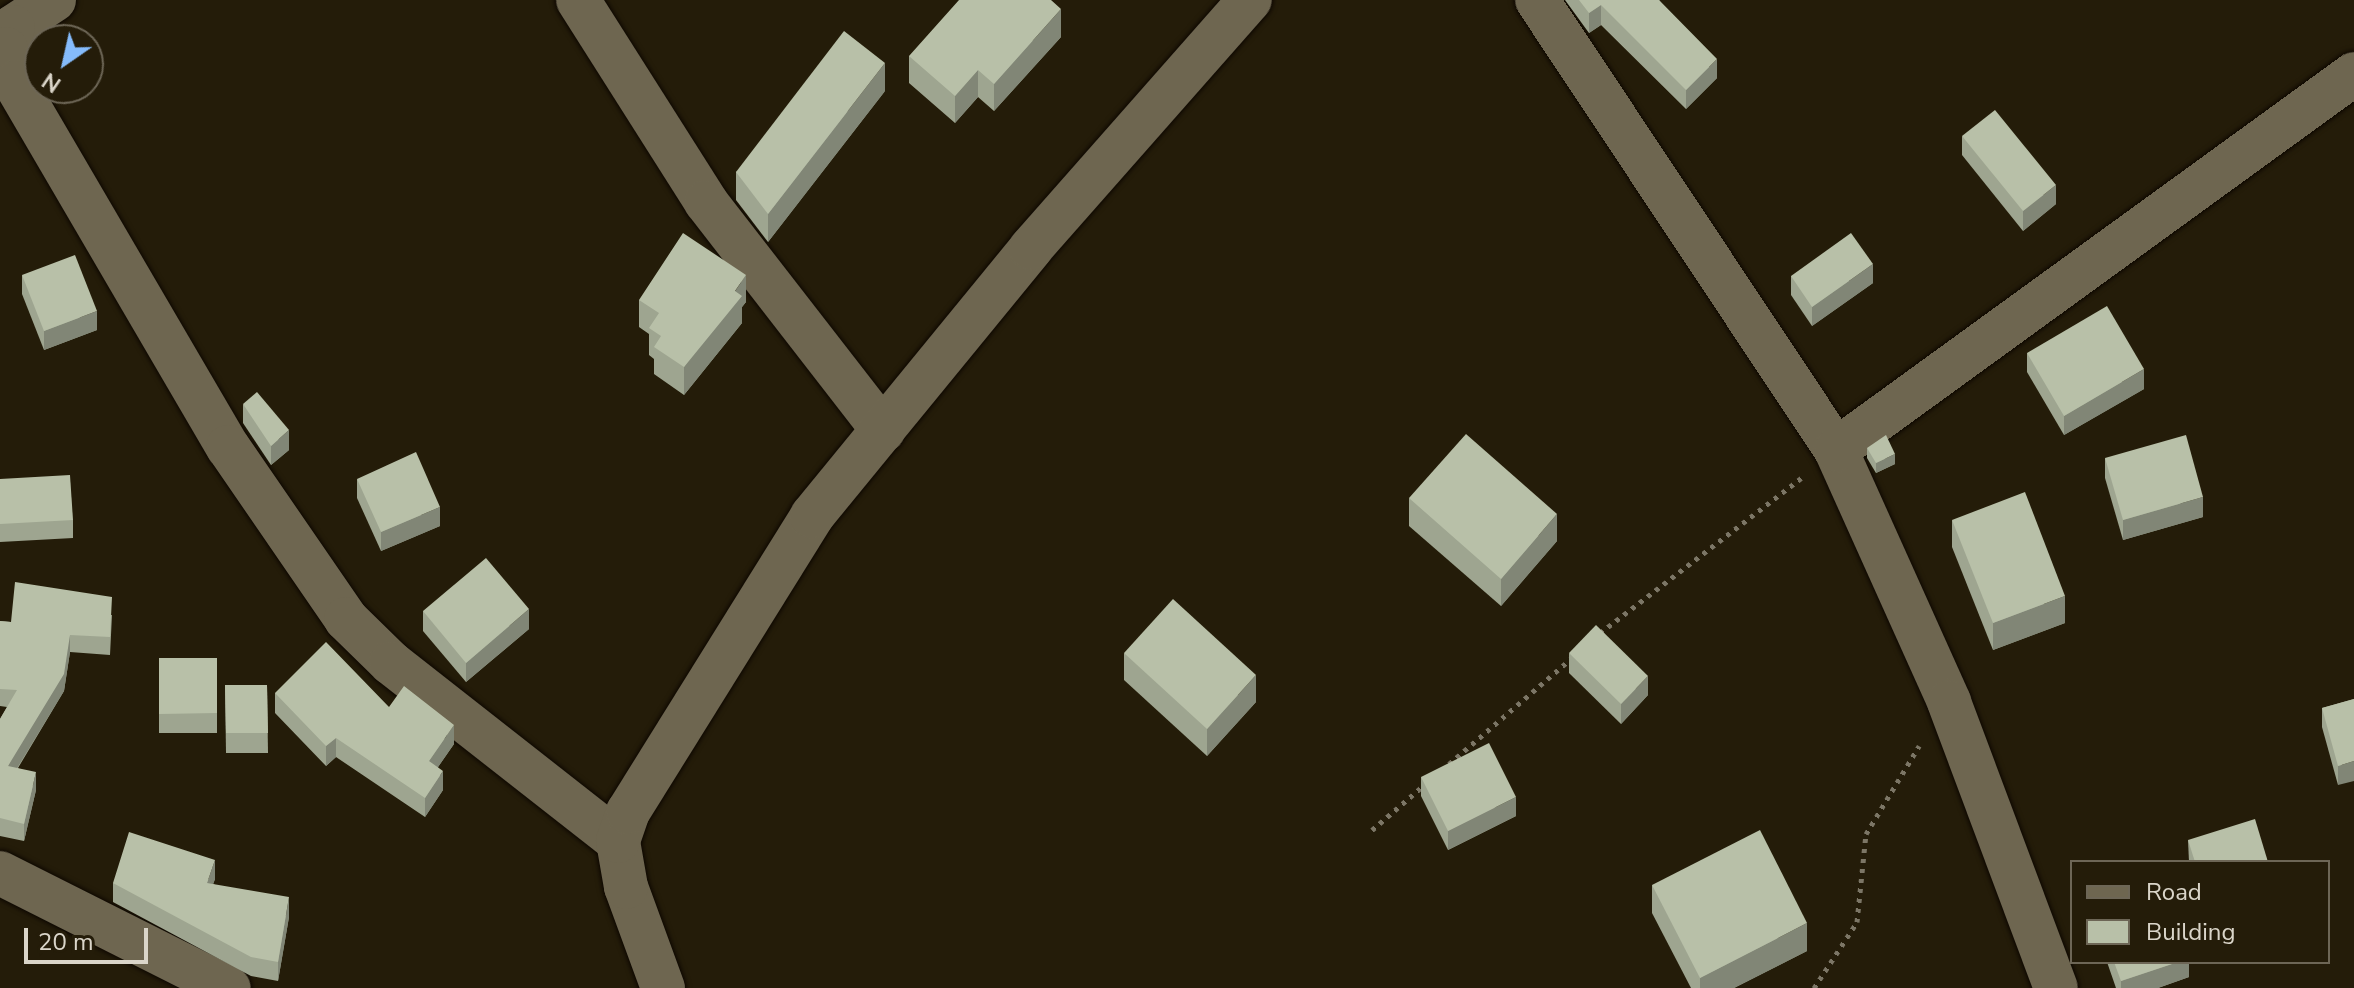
<!DOCTYPE html>
<html>
<head>
<meta charset="utf-8">
<style>
	body { margin:0 }
	#map { position:relative; width:2354px; height:988px; overflow:hidden; background:#241c09; font-family:"Nunito Sans",sans-serif }
	div>[style] { position:absolute }
	.path>* { height:5px; margin-top:-2.5px; transform-origin:0; background:repeating-linear-gradient(90deg,#7c7666 0 4px,transparent 0 10px) }
	.roads { filter:drop-shadow(0 0 2px #0d0700) drop-shadow(0 0 2px #0d0700) }
	.minor>* { height:44px; margin:-22px; padding:0 22px; transform-origin:22px; border-radius:22px; background:#6e6650 }
	.wall>* { inset:0; background:#9ea590 }
	.shaded-wall>* { inset:0; background:#818676 }
	.building>* { inset:0; background:#b8c0a8 }
	span { translate:-50% -50%; white-space:nowrap; text-align:center; line-height:1.15; -webkit-text-stroke:8px #241c09; paint-order:stroke }
	.legend { position:absolute; left:2070px; top:860px; width:260px; height:104px; box-sizing:border-box; background:#241c09; border:2px solid #6d6656; margin:0; padding:10px 14px; list-style:none; font-size:24px; color:#dad5c9 }
	.legend li { display:flex; align-items:center; gap:16px; height:40px }
	.legend b { width:40px; border:2px solid #6d6656 }
	.north { position:absolute; left:24px; top:24px; width:80px; height:80px; box-sizing:border-box; background:#241c09; border:2px solid #6d6656; border-radius:50%; rotate:214deg; font-size:22px; font-weight:700; line-height:32px; text-align:center; color:#dad5c9 }
	.north::after { content:''; display:block; margin:auto; width:28px; height:36px; background:#85bbfb; clip-path:polygon(50% 0,100% 100%,50% 72%,0 100%) }
	.scale { position:absolute; left:24px; top:928px; width:124px; height:36px; box-sizing:border-box; border:4px solid #dad5c9; border-top:0; padding-left:10px; font-size:24px; line-height:28px; white-space:nowrap; color:#dad5c9; -webkit-text-stroke:6px #241c09; paint-order:stroke }
</style>
</head>
<body>
<div id="map">
	<div class="path">
		<i style="left:1600px;top:633px;width:254px;rotate:-37.6deg"></i>
		<i style="left:1449px;top:764px;width:165px;rotate:-40.8deg"></i>
		<i style="left:1372px;top:830px;width:67px;rotate:-40.8deg"></i>
		<i style="left:1814px;top:988px;width:79px;rotate:-56.9deg"></i>
		<i style="left:1857px;top:922px;width:88px;rotate:-84.2deg"></i>
		<i style="left:1866px;top:834px;width:103px;rotate:-58.9deg"></i>
	</div>
	<div class="roads">
		<div class="minor">
			<i style="left:54px;top:0;width:49px;rotate:146.6deg"></i>
			<i style="left:13px;top:27px;width:23px;rotate:108deg"></i>
			<i style="left:6px;top:49px;width:35px;rotate:75deg"></i>
			<i style="left:15px;top:83px;width:422px;rotate:59.7deg"></i>
			<i style="left:228px;top:447px;width:209px;rotate:55.5deg"></i>
			<i style="left:346px;top:619px;width:63px;rotate:44.4deg"></i>
			<i style="left:391px;top:663px;width:288px;rotate:38.1deg"></i>
			<i style="left:578px;top:0;width:239px;rotate:57.6deg"></i>
			<i style="left:706px;top:202px;width:289px;rotate:52.2deg"></i>
			<i style="left:1537px;top:0;width:540px;rotate:56.4deg"></i>
			<i style="left:1836px;top:450px;width:276px;rotate:65.8deg"></i>
			<i style="left:1949px;top:702px;width:305px;rotate:69.5deg"></i>
			<i style="left:1836px;top:450px;width:640px;rotate:-35.97deg"></i>
			<i style="left:0;top:873px;width:256px;rotate:26.7deg"></i>
			<i style="left:663px;top:988px;width:108px;rotate:-110.1deg"></i>
			<i style="left:626px;top:887px;width:47px;rotate:-99.9deg"></i>
			<i style="left:618px;top:841px;width:31px;rotate:-71deg"></i>
			<i style="left:628px;top:812px;width:349px;rotate:-58.1deg"></i>
			<i style="left:812px;top:516px;width:346px;rotate:-50.7deg"></i>
			<i style="left:1031px;top:248px;width:331px;rotate:-48.6deg"></i>
		</div>
	</div>
	<div class="wall">
		<i style="clip-path:polygon(1565px 0,1659px 0,1717px 78px,1686px 109px,1601px 25px,1589px 33px)"></i>
		<i style="clip-path:polygon(1061px 37px,994px 111px,978px 97px,955px 123px,909px 83px,909px 56px)"></i>
		<i style="clip-path:polygon(885px 91px,768px 242px,736px 200px,736px 172px)"></i>
		<i style="clip-path:polygon(1962px 136px,2056px 204px,2023px 231px,1962px 155px)"></i>
		<i style="clip-path:polygon(22px 275px,97px 330px,44px 350px,22px 294px)"></i>
		<i style="clip-path:polygon(1791px 276px,1873px 283px,1812px 326px,1791px 295px)"></i>
		<i style="clip-path:polygon(639px 300px,746px 302px,742px 307px,742px 323px,684px 395px,654px 374px,654px 359px,649px 355px,649px 334px,639px 327px)"></i>
		<i style="clip-path:polygon(2027px 353px,2144px 389px,2064px 435px,2027px 372px)"></i>
		<i style="clip-path:polygon(243px 404px,289px 450px,271px 465px,243px 423px)"></i>
		<i style="clip-path:polygon(1867px 448px,1895px 464px,1876px 473px,1867px 458px)"></i>
		<i style="clip-path:polygon(2105px 458px,2203px 517px,2123px 540px,2105px 478px)"></i>
		<i style="clip-path:polygon(0 479px,73px 520px,73px 538px,0 542px)"></i>
		<i style="clip-path:polygon(357px 479px,440px 526px,381px 551px,357px 498px)"></i>
		<i style="clip-path:polygon(1409px 498px,1557px 541px,1501px 606px,1409px 526px)"></i>
		<i style="clip-path:polygon(1952px 520px,2065px 623px,1993px 650px,1952px 547px)"></i>
		<i style="clip-path:polygon(423px 611px,529px 629px,466px 682px,423px 631px)"></i>
		<i style="clip-path:polygon(112px 615px,110px 655px,70px 652px,64px 691px,18px 768px,36px 790px,24px 841px,0 836px,0 719px,7px 707px,0 706px,0 621px,11px 622px)"></i>
		<i style="clip-path:polygon(1124px 653px,1256px 702px,1207px 756px,1124px 680px)"></i>
		<i style="clip-path:polygon(1569px 653px,1648px 695px,1621px 724px,1569px 673px)"></i>
		<i style="clip-path:polygon(159px 658px,217px 658px,217px 733px,159px 733px)"></i>
		<i style="clip-path:polygon(225px 685px,267px 685px,268px 753px,226px 753px)"></i>
		<i style="clip-path:polygon(275px 693px,389px 707px,454px 744px,438px 767px,443px 790px,425px 817px,336px 757px,326px 766px,275px 713px)"></i>
		<i style="clip-path:polygon(2354px 699px,2338px 785px,2322px 727px,2322px 708px)"></i>
		<i style="clip-path:polygon(1421px 777px,1516px 816px,1448px 850px,1421px 796px)"></i>
		<i style="clip-path:polygon(2188px 840px,2268px 862px,2189px 862px)"></i>
		<i style="clip-path:polygon(215px 879px,213px 884px,289px 917px,278px 981px,251px 976px,113px 902px,113px 883px)"></i>
		<i style="clip-path:polygon(1652px 885px,1807px 951px,1734px 988px,1691px 988px,1652px 913px)"></i>
		<i style="clip-path:polygon(2107px 962px,2189px 962px,2189px 977px,2158px 988px,2116px 988px)"></i>
	</div>
	<div class="shaded-wall">
		<i style="clip-path:polygon(1601px 5px,1601px 25px,1589px 33px,1589px 13px)"></i>
		<i style="clip-path:polygon(1061px 9px,1061px 37px,994px 111px,994px 84px)"></i>
		<i style="clip-path:polygon(1717px 59px,1717px 78px,1686px 109px,1686px 90px)"></i>
		<i style="clip-path:polygon(885px 63px,885px 91px,768px 242px,768px 214px)"></i>
		<i style="clip-path:polygon(978px 70px,978px 97px,955px 123px,955px 96px)"></i>
		<i style="clip-path:polygon(2056px 185px,2056px 204px,2023px 231px,2023px 211px)"></i>
		<i style="clip-path:polygon(1873px 264px,1873px 283px,1812px 326px,1812px 307px)"></i>
		<i style="clip-path:polygon(746px 275px,746px 302px,742px 307px,742px 323px,684px 395px,684px 367px)"></i>
		<i style="clip-path:polygon(97px 311px,97px 330px,44px 350px,44px 331px)"></i>
		<i style="clip-path:polygon(2144px 369px,2144px 389px,2064px 435px,2064px 416px)"></i>
		<i style="clip-path:polygon(289px 430px,289px 450px,271px 465px,271px 446px)"></i>
		<i style="clip-path:polygon(1895px 454px,1895px 464px,1876px 473px,1876px 463px)"></i>
		<i style="clip-path:polygon(2203px 497px,2203px 517px,2123px 540px,2123px 520px)"></i>
		<i style="clip-path:polygon(440px 507px,440px 526px,381px 551px,381px 532px)"></i>
		<i style="clip-path:polygon(1557px 514px,1557px 541px,1501px 606px,1501px 579px)"></i>
		<i style="clip-path:polygon(2065px 596px,2065px 623px,1993px 650px,1993px 623px)"></i>
		<i style="clip-path:polygon(529px 609px,529px 629px,466px 682px,466px 663px)"></i>
		<i style="clip-path:polygon(70px 635px,70px 652px,64px 691px,8px 783px,8px 766px)"></i>
		<i style="clip-path:polygon(1256px 675px,1256px 702px,1207px 756px,1207px 729px)"></i>
		<i style="clip-path:polygon(1648px 676px,1648px 695px,1621px 724px,1621px 704px)"></i>
		<i style="clip-path:polygon(454px 725px,454px 744px,429px 780px,429px 761px)"></i>
		<i style="clip-path:polygon(336px 738px,336px 757px,326px 766px,326px 746px)"></i>
		<i style="clip-path:polygon(2354px 761px,2354px 781px,2338px 785px,2338px 766px)"></i>
		<i style="clip-path:polygon(443px 771px,443px 790px,425px 817px,425px 798px)"></i>
		<i style="clip-path:polygon(36px 772px,36px 790px,24px 841px,24px 824px)"></i>
		<i style="clip-path:polygon(1516px 797px,1516px 816px,1448px 850px,1448px 831px)"></i>
		<i style="clip-path:polygon(215px 860px,215px 879px,207px 902px,207px 883px)"></i>
		<i style="clip-path:polygon(289px 897px,289px 917px,278px 981px,278px 962px)"></i>
		<i style="clip-path:polygon(1807px 923px,1807px 951px,1734px 988px,1700px 988px,1700px 978px)"></i>
		<i style="clip-path:polygon(2178px 962px,2189px 962px,2189px 977px,2158px 988px,2121px 988px,2121px 981px)"></i>
	</div>
	<div class="building">
		<i style="clip-path:polygon(959px 0,1051px 0,1061px 9px,994px 84px,978px 70px,955px 96px,909px 56px)"></i>
		<i style="clip-path:polygon(1579px 0,1659px 0,1717px 59px,1686px 90px,1601px 5px,1589px 13px)"></i>
		<i style="clip-path:polygon(844px 31px,885px 63px,768px 214px,736px 172px)"></i>
		<i style="clip-path:polygon(1995px 110px,2056px 185px,2023px 211px,1962px 136px)"></i>
		<i style="clip-path:polygon(683px 233px,746px 275px,735px 291px,742px 296px,684px 367px,654px 347px,661px 336px,649px 328px,659px 313px,639px 300px)"></i>
		<i style="clip-path:polygon(1851px 233px,1873px 264px,1812px 307px,1791px 276px)"></i>
		<i style="clip-path:polygon(75px 255px,97px 311px,44px 331px,22px 275px)"></i>
		<i style="clip-path:polygon(2107px 306px,2144px 369px,2064px 416px,2027px 353px)"></i>
		<i style="clip-path:polygon(257px 392px,289px 430px,271px 446px,243px 404px)"></i>
		<i style="clip-path:polygon(1466px 434px,1557px 514px,1501px 579px,1409px 498px)"></i>
		<i style="clip-path:polygon(1886px 435px,1895px 454px,1876px 463px,1867px 448px)"></i>
		<i style="clip-path:polygon(2186px 435px,2203px 497px,2123px 520px,2105px 458px)"></i>
		<i style="clip-path:polygon(416px 452px,440px 507px,381px 532px,357px 479px)"></i>
		<i style="clip-path:polygon(70px 475px,73px 520px,0 524px,0 479px)"></i>
		<i style="clip-path:polygon(2025px 492px,2065px 596px,1993px 623px,1952px 520px)"></i>
		<i style="clip-path:polygon(486px 558px,529px 609px,466px 663px,423px 611px)"></i>
		<i style="clip-path:polygon(15px 582px,112px 597px,110px 637px,70px 635px,64px 674px,8px 766px,36px 772px,24px 824px,0 818px,0 719px,17px 690px,0 689px,0 621px,11px 622px)"></i>
		<i style="clip-path:polygon(1173px 599px,1256px 675px,1207px 729px,1124px 653px)"></i>
		<i style="clip-path:polygon(1596px 625px,1648px 676px,1621px 704px,1569px 653px)"></i>
		<i style="clip-path:polygon(326px 642px,389px 707px,404px 686px,454px 725px,429px 761px,443px 771px,425px 798px,336px 738px,326px 746px,275px 693px)"></i>
		<i style="clip-path:polygon(159px 658px,217px 658px,217px 713px,159px 714px)"></i>
		<i style="clip-path:polygon(225px 685px,267px 685px,268px 733px,226px 733px)"></i>
		<i style="clip-path:polygon(2354px 699px,2354px 761px,2338px 766px,2322px 708px)"></i>
		<i style="clip-path:polygon(1489px 743px,1516px 797px,1448px 831px,1421px 777px)"></i>
		<i style="clip-path:polygon(2255px 819px,2268px 862px,2195px 862px,2188px 840px)"></i>
		<i style="clip-path:polygon(1760px 830px,1807px 923px,1700px 978px,1652px 885px)"></i>
		<i style="clip-path:polygon(129px 832px,215px 860px,207px 883px,289px 897px,278px 962px,251px 957px,113px 883px)"></i>
		<i style="clip-path:polygon(2114px 962px,2178px 962px,2121px 981px)"></i>
	</div>
	<ul class="legend">
	<li><b style="height:10px;background:#6e6650"></b>Road</li>
	<li><b style="height:22px;background:#b8c0a8"></b>Building</li>
	</ul>
	<div class="north">N</div>
	<div class="scale">20 m</div>
</div>
</body>
</html>
